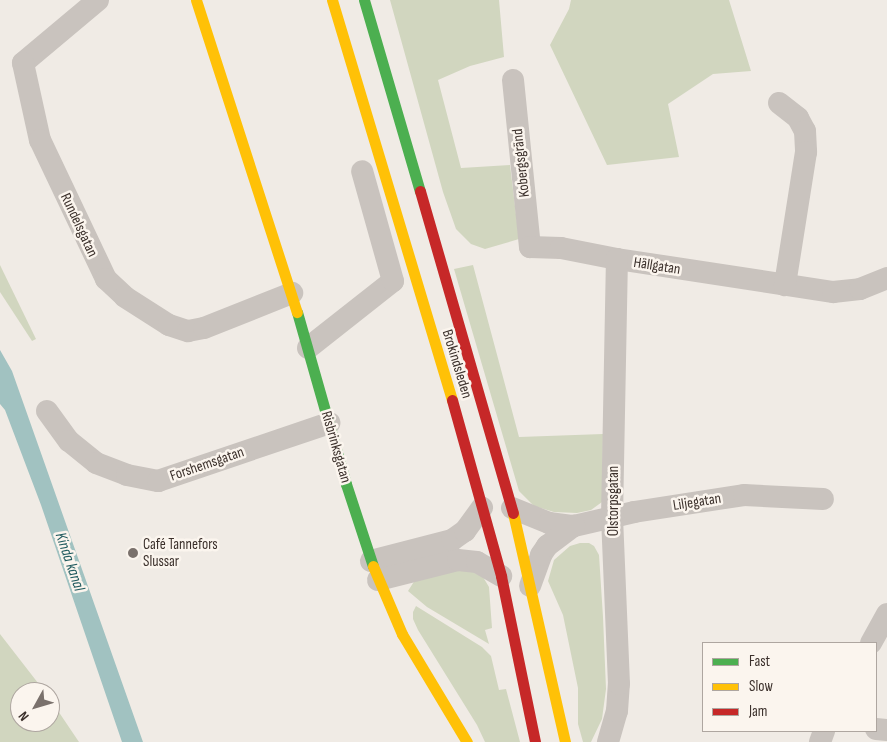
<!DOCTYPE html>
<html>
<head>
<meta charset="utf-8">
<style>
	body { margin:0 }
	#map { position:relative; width:887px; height:742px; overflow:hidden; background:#f0ebe5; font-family:"Sofia Sans Condensed",sans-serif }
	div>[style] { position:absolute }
	.green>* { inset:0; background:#d1d6bf }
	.water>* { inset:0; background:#a1c2c1 }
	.street>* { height:22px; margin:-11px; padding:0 11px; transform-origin:11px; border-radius:11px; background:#c9c3be }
	.fast>* { height:11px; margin:-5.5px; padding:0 5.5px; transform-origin:5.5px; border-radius:5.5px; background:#4caf50 }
	.slow>* { height:11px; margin:-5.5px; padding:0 5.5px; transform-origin:5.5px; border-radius:5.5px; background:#ffc107 }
	.jam>* { height:11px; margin:-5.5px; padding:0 5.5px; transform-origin:5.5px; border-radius:5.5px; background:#c62828 }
	.dots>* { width:14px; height:14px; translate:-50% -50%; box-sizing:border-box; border:2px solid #fbf5ee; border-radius:50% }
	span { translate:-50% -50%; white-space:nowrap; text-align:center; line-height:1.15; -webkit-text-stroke:5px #fbf5ee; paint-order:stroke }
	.street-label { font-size:15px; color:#3b302b }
	.poi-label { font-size:15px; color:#3b302b }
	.left { translate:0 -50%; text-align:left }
	.water-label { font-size:16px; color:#1f5a5e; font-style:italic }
	.legend { position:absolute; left:702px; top:642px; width:175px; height:90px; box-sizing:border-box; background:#fbf5ee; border:1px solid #aea6a0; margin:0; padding:6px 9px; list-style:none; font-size:15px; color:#3b302b }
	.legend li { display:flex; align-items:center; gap:10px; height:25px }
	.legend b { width:25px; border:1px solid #aea6a0 }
	.north { position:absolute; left:10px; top:682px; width:50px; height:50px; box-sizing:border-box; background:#fbf5ee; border:1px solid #aea6a0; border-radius:50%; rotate:231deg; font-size:14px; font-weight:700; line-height:20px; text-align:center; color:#3b302b }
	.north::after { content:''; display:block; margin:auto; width:18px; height:22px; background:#7a716c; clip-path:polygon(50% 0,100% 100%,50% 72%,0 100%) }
</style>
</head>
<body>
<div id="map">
	<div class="green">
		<i style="clip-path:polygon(390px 0,499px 0,504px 57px,470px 66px,438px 80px,461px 168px,510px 165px,519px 239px,485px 249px,471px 244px,456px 229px,443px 192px)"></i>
		<i style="clip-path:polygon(571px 0,729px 0,751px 71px,713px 74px,668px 104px,679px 157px,607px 165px,550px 45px,569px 9px)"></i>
		<i style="clip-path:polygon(0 265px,36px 339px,32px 341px,0 292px)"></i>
		<i style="clip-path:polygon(473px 265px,519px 437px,603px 434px,602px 502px,591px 510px,577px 513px,554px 512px,534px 506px,519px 491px,454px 269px)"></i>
		<i style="clip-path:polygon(580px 543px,589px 543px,594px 546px,599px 555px,603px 617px,606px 689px,602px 719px,591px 742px,583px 742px,578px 724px,578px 688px,563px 615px,548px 581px,554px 560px,570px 546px)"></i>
		<i style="clip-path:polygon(460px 566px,483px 577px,489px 587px,492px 628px,485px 630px,489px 644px,427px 607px,408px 591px,415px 580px)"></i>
		<i style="clip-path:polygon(416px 606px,482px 647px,491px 656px,499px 690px,506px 689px,520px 742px,485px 742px,477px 725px,418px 630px,413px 619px,413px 612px)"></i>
		<i style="clip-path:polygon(0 634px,45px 692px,20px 692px,20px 722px,50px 722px,50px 699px,79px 742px,0 742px)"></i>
	</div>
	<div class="water">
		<i style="clip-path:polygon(0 350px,12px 371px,143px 742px,122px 742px,41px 505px,5px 410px,0 404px)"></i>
	</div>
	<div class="street">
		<i style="left:98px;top:0;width:98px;rotate:140deg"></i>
		<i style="left:23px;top:63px;width:79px;rotate:77.6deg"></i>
		<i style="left:40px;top:140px;width:154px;rotate:64.6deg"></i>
		<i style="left:106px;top:279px;width:26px;rotate:43deg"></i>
		<i style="left:125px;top:297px;width:52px;rotate:32.5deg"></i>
		<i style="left:169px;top:325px;width:20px;rotate:18deg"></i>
		<i style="left:188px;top:331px;width:16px;rotate:-11deg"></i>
		<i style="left:204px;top:328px;width:95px;rotate:-21.7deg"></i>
		<i style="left:513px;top:80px;width:168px;rotate:84.2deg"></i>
		<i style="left:530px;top:247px;width:31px;rotate:2deg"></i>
		<i style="left:561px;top:248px;width:57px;rotate:11.1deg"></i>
		<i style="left:617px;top:259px;width:219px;rotate:8.7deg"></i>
		<i style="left:833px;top:292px;width:27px;rotate:-6deg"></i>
		<i style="left:860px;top:289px;width:29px;rotate:-22deg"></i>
		<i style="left:779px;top:103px;width:24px;rotate:38deg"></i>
		<i style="left:798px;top:118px;width:15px;rotate:62deg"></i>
		<i style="left:805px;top:131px;width:21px;rotate:87deg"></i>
		<i style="left:806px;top:152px;width:135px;rotate:99deg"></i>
		<i style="left:308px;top:348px;width:108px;rotate:-38.2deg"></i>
		<i style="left:393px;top:281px;width:114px;rotate:-105.7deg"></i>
		<i style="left:47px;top:411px;width:37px;rotate:54deg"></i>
		<i style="left:69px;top:441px;width:35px;rotate:39deg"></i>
		<i style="left:96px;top:463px;width:33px;rotate:21deg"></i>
		<i style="left:127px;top:475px;width:32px;rotate:11deg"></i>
		<i style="left:158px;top:481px;width:181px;rotate:-18.7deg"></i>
		<i style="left:512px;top:508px;width:40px;rotate:22deg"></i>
		<i style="left:549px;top:523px;width:25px;rotate:7deg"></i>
		<i style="left:574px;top:526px;width:62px;rotate:-13.1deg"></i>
		<i style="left:634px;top:512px;width:111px;rotate:-8.8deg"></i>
		<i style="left:744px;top:495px;width:79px;rotate:2.9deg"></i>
		<i style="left:371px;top:561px;width:84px;rotate:-14.5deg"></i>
		<i style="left:452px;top:540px;width:16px;rotate:-35deg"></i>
		<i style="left:465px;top:531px;width:29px;rotate:-54deg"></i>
		<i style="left:378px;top:580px;width:82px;rotate:-14deg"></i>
		<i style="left:458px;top:560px;width:19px;rotate:6deg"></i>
		<i style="left:477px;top:562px;width:28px;rotate:30deg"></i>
		<i style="left:530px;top:586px;width:33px;rotate:-70deg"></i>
		<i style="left:541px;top:555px;width:11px;rotate:-56deg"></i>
		<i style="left:547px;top:546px;width:34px;rotate:-37deg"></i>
		<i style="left:871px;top:643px;width:33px;rotate:-61deg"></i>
		<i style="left:876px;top:729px;width:11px;rotate:5deg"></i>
		<i style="left:608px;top:742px;width:32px;rotate:-74deg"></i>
		<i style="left:617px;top:711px;width:27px;rotate:-86deg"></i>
		<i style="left:619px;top:684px;width:167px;rotate:-92.4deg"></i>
		<i style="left:612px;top:517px;width:258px;rotate:-88.9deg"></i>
		<i style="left:820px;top:742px;width:12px;rotate:-70deg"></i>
	</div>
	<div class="fast">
		<i style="left:364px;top:0;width:199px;rotate:73.7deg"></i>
		<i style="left:297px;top:312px;width:179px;rotate:74.1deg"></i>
		<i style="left:346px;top:484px;width:86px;rotate:71.8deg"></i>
	</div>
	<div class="slow">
		<i style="left:196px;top:0;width:328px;rotate:72.1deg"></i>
		<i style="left:332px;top:0;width:418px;rotate:73.3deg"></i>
		<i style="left:513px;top:513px;width:235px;rotate:77.2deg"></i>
		<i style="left:373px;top:566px;width:74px;rotate:66.9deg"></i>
		<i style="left:402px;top:634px;width:126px;rotate:59deg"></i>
	</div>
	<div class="jam">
		<i style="left:420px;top:191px;width:335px;rotate:73.9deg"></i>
		<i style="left:452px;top:400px;width:183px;rotate:74.4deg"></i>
		<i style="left:501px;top:576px;width:169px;rotate:78.4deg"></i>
	</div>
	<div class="dots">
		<i style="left:133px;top:553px;background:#7a716c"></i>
	</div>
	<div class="street-label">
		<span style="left:521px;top:163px;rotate:-96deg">Kobergsgränd</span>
		<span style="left:79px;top:225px;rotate:65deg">Rundelsgatan</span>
		<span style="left:657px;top:266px;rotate:9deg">Hällgatan</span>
		<span style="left:457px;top:364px;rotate:73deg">Brokindsleden</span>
		<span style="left:336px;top:447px;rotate:74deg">Risbrinksgatan</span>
		<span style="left:207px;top:464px;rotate:-19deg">Forshemsgatan</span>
		<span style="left:614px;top:501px;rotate:-90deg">Olstorpsgatan</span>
		<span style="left:697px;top:502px;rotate:-9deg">Liljegatan</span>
	</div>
	<div class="poi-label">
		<span class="left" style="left:143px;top:553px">Café Tannefors<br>Slussar</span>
	</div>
	<div class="water-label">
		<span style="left:69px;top:562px;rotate:71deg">Kinda kanal</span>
	</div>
	<ul class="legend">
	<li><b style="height:6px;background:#4caf50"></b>Fast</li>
	<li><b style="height:6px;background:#ffc107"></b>Slow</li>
	<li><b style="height:6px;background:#c62828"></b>Jam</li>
	</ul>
	<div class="north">N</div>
</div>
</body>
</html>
